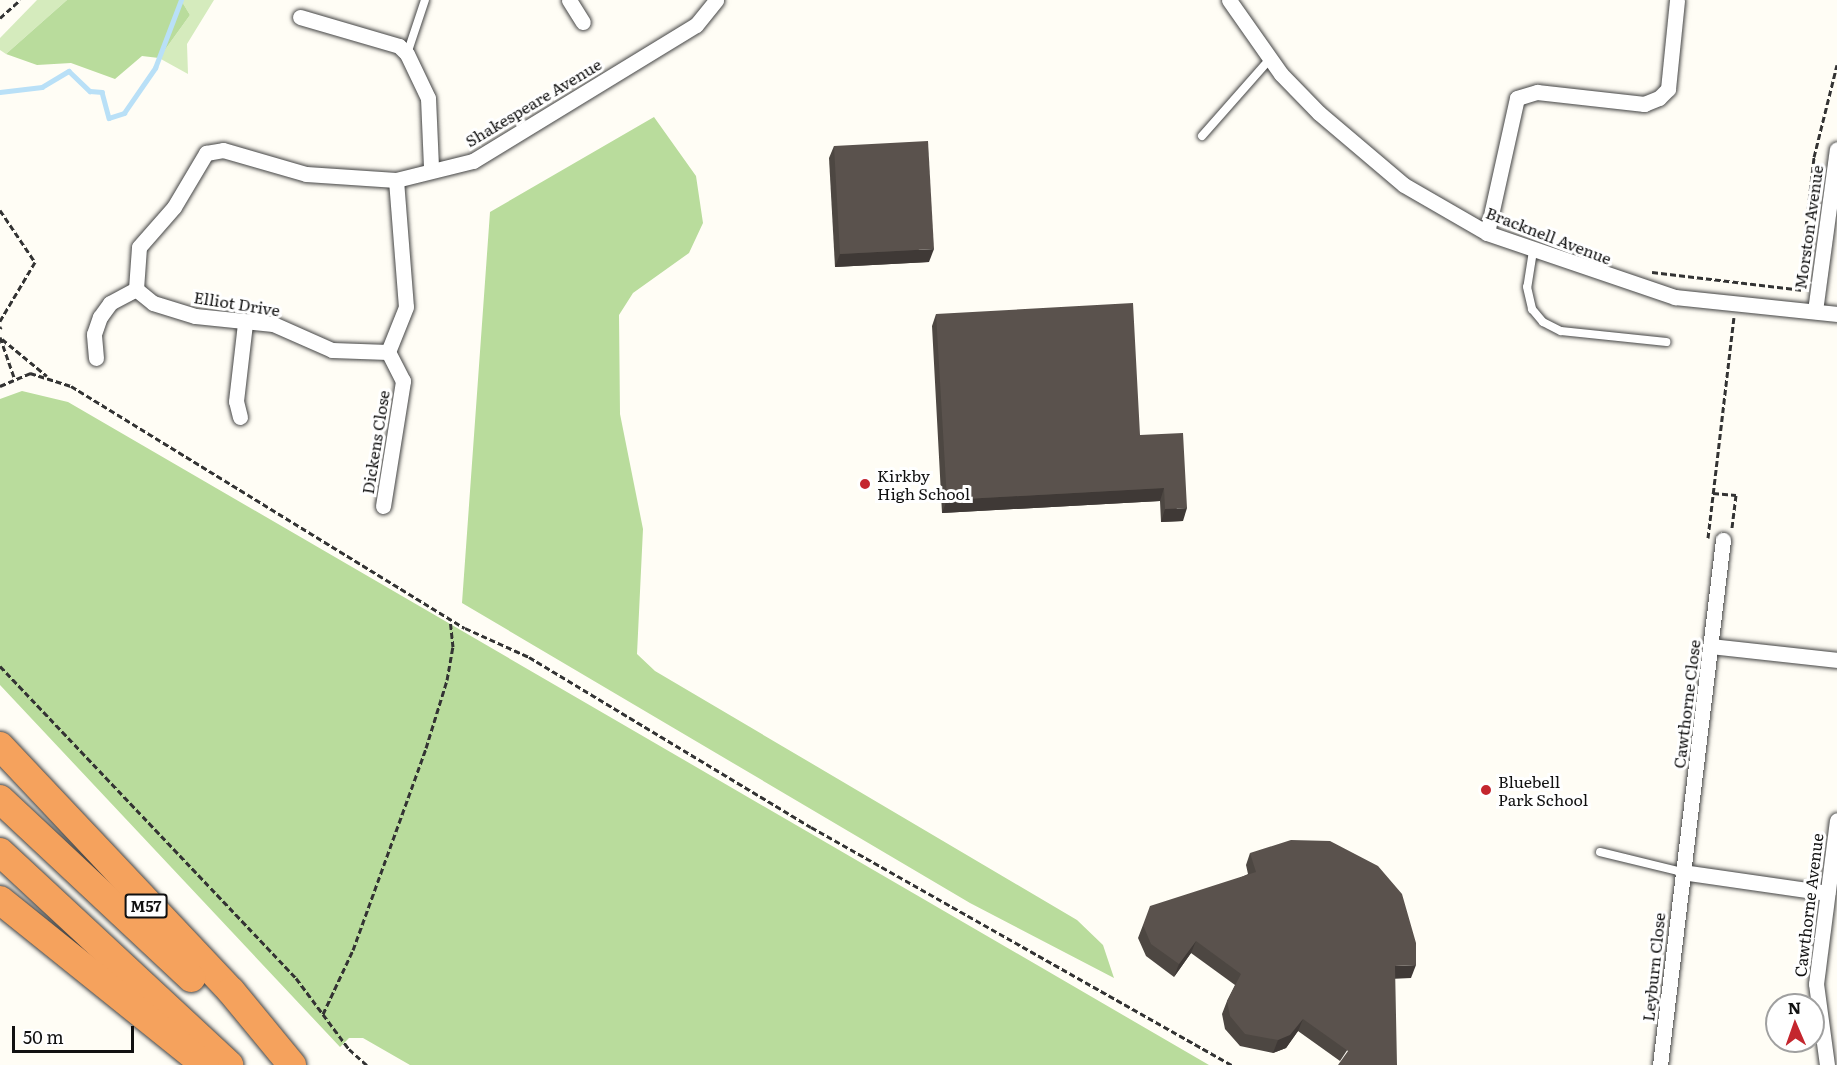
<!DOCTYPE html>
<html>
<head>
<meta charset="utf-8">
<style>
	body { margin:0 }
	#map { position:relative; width:1837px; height:1065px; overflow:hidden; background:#fffdf5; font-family:Literata,serif }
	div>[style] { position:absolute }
	.green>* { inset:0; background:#d5ebbd }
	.forest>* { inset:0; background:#b9dc9c }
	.stream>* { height:4.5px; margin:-2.25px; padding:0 2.25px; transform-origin:2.25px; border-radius:2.25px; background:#b9e0f7 }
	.path>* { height:3px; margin-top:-1.5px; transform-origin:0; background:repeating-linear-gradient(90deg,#333 0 6px,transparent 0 9px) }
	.roads { filter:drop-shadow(0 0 2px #444) drop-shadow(0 0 2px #444) }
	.lane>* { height:8px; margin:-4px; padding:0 4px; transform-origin:4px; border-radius:4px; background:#fff }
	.street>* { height:15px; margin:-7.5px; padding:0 7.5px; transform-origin:7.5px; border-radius:7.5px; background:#fff }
	.highway>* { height:28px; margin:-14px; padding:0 14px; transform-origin:14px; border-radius:14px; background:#f5a25d }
	.wall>* { inset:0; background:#4d4742 }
	.shaded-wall>* { inset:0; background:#3f3936 }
	.building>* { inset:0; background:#5a524d }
	.dots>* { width:16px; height:16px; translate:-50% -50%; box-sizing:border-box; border:3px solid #fff; border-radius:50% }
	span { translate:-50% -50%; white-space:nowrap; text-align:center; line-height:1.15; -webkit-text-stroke:6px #fff; paint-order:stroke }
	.shield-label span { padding:2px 4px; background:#fff; border:2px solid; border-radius:4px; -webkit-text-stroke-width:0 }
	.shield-label { font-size:15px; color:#111; font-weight:700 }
	.street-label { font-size:16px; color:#111 }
	.poi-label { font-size:16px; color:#111 }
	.left { translate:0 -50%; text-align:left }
	.north { position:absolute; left:1765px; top:993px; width:60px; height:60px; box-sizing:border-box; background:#fff; border:2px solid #a0a0a0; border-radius:50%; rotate:358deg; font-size:16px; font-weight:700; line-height:24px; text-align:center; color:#111 }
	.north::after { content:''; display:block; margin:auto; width:21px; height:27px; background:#c4262e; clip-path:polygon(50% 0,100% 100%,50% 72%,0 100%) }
	.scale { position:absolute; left:12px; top:1026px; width:122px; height:27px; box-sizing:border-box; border:3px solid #111; border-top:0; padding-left:8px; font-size:18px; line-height:21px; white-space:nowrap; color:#111; -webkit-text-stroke:4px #fff; paint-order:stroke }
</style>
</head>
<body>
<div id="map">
	<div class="green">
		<i style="clip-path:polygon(37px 0,67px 0,6px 54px,0 50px,0 38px)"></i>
		<i style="clip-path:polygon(181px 0,214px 0,187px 44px,188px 74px,159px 58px,190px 15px)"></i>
	</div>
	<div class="forest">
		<i style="clip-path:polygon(67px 0,181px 0,190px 15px,159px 58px,142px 56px,115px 79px,71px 63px,37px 65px,6px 54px)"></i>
		<i style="clip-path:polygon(654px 117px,696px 176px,703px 223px,689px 253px,633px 293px,619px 315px,620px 414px,643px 529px,637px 654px,655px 671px,1077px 920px,1103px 945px,1114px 978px,970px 903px,462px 603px,490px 212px)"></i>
		<i style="clip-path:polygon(22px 391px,68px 402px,1209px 1065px,410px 1065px,363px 1038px,349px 1038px,340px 1047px,0 685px,0 399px)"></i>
	</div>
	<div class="stream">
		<i style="left:0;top:92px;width:42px;rotate:-6.8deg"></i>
		<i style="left:42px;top:87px;width:31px;rotate:-31deg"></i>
		<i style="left:69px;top:71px;width:29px;rotate:44deg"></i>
		<i style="left:90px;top:91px;width:12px;rotate:5deg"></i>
		<i style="left:102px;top:92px;width:27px;rotate:75deg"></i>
		<i style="left:109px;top:118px;width:16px;rotate:-18deg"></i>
		<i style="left:124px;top:113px;width:55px;rotate:-55.4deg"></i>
		<i style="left:155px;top:68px;width:73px;rotate:-69.1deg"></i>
	</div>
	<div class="path">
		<i style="left:0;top:18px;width:27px;rotate:-42deg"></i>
		<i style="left:0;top:210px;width:63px;rotate:56.1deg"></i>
		<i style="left:35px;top:262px;width:69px;rotate:120.7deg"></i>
		<i style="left:1652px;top:272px;width:152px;rotate:6.8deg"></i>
		<i style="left:1799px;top:289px;width:133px;rotate:-83.5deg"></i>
		<i style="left:1814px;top:157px;width:95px;rotate:-76deg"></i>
		<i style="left:0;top:328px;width:2px;rotate:-27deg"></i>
		<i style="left:0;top:337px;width:42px;rotate:70.7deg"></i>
		<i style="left:2px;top:339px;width:58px;rotate:39.4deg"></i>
		<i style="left:0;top:386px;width:33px;rotate:-23deg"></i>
		<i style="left:30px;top:373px;width:43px;rotate:17.6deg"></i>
		<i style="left:71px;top:386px;width:462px;rotate:31.6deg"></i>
		<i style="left:465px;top:628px;width:70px;rotate:24.4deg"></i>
		<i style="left:529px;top:657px;width:329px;rotate:31.1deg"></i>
		<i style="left:811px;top:827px;width:484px;rotate:29.5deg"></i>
		<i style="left:1713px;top:493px;width:23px;rotate:5deg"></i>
		<i style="left:1736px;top:495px;width:34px;rotate:97deg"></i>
		<i style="left:1708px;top:538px;width:222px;rotate:-83.3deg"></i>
		<i style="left:0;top:666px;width:430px;rotate:46.5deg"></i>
		<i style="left:296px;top:978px;width:89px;rotate:53.3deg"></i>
		<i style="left:349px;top:1049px;width:24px;rotate:42deg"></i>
		<i style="left:323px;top:1014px;width:71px;rotate:-64.9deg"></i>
		<i style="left:353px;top:950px;width:215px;rotate:-70.1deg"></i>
		<i style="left:426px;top:748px;width:71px;rotate:-72.8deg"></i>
		<i style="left:447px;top:680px;width:34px;rotate:-80deg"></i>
		<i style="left:453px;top:647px;width:28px;rotate:-96deg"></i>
	</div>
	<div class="roads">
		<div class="lane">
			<i style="left:407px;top:54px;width:57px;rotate:-71.6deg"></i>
			<i style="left:1202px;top:136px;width:103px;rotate:-48.6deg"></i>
			<i style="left:1533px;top:251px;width:36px;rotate:99deg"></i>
			<i style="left:1527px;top:287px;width:23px;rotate:77deg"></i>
			<i style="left:1532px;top:309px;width:17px;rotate:50deg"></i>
			<i style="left:1543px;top:322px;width:20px;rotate:27deg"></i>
			<i style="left:1561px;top:331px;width:106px;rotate:6deg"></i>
			<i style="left:1600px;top:852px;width:84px;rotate:13.7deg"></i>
		</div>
		<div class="street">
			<i style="left:569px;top:0;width:26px;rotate:58deg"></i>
			<i style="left:1229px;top:0;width:90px;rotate:54.9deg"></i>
			<i style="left:1281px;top:74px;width:54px;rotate:45.7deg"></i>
			<i style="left:1319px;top:113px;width:111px;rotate:40.3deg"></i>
			<i style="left:1404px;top:185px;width:96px;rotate:30deg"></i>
			<i style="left:1487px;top:233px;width:199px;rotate:18.8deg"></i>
			<i style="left:1675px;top:297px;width:163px;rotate:6deg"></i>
			<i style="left:300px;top:17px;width:103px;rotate:16.3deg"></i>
			<i style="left:399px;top:46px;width:11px;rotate:45deg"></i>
			<i style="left:407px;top:54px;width:49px;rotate:64.5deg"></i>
			<i style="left:428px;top:98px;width:70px;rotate:87.5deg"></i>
			<i style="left:396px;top:180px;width:127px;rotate:85.5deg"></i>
			<i style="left:406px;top:307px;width:48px;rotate:111.8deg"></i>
			<i style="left:388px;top:352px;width:56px;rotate:-178deg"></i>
			<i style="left:332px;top:350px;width:64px;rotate:-156.2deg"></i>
			<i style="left:273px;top:324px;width:78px;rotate:-174.1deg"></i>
			<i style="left:195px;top:316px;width:44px;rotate:-162.8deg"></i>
			<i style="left:153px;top:303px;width:22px;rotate:-141deg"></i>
			<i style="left:136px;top:289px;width:42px;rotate:-85.9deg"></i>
			<i style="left:139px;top:247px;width:53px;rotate:-48.8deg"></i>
			<i style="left:174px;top:207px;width:63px;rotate:-59.3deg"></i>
			<i style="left:206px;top:153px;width:17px;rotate:-10deg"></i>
			<i style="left:223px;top:150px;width:86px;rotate:16.1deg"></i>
			<i style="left:306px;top:174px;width:90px;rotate:3.8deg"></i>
			<i style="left:396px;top:180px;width:79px;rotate:-13.9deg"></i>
			<i style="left:473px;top:161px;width:261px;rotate:-31.4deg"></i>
			<i style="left:696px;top:25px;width:32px;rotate:-51deg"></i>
			<i style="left:1487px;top:233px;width:138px;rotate:-77.5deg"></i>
			<i style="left:1517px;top:98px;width:21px;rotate:-17deg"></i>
			<i style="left:1537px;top:92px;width:108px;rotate:6.4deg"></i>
			<i style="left:1644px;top:104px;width:16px;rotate:-22deg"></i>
			<i style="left:1659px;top:98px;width:13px;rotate:-45deg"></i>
			<i style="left:1668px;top:89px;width:89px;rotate:-84.2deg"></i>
			<i style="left:1815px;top:311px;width:163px;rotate:-82.3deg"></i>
			<i style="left:96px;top:358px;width:24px;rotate:-95deg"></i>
			<i style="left:94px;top:334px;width:18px;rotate:-71deg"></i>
			<i style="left:100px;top:317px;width:17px;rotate:-54deg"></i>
			<i style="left:110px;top:303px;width:30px;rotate:-28deg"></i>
			<i style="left:240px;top:417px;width:16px;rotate:-104deg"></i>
			<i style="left:236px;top:401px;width:79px;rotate:-83.4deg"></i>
			<i style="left:383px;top:506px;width:127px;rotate:-80.9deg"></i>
			<i style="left:403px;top:381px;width:33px;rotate:-117deg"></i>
			<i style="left:1711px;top:646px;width:127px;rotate:6.3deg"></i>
			<i style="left:1682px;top:872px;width:147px;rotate:8.2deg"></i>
			<i style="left:1660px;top:1065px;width:529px;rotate:-83.16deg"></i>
			<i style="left:1827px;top:1065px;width:82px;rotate:-97.7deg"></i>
			<i style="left:1816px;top:984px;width:165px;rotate:-82.7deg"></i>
		</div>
		<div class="highway">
			<i style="left:0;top:746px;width:337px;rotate:46.7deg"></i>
			<i style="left:231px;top:991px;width:96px;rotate:50.5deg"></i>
			<i style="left:0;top:799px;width:262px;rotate:43.1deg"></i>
			<i style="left:0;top:852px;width:313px;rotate:42.9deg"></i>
			<i style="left:0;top:900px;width:263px;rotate:38.8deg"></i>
		</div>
	</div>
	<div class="wall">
		<i style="clip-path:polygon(834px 146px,929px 262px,835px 267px,829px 158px)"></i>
		<i style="clip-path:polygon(936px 314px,1140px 435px,1183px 521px,1161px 522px,1160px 501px,942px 513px,932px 326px)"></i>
		<i style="clip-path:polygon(1250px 853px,1411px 978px,1395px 978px,1340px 1061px,1298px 1031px,1286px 1048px,1273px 1053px,1240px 1046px,1225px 1029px,1222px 1014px,1227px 1001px,1235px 985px,1191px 953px,1174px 977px,1146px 956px,1138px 938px,1143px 925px,1248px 874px,1246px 865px)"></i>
	</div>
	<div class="shaded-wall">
		<i style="clip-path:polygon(934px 249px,929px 262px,835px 267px,840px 254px)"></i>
		<i style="clip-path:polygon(1164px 488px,1160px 501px,942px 513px,947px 500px)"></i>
		<i style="clip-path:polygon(1187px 508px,1183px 521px,1161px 522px,1165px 509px)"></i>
		<i style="clip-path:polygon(1196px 941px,1191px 953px,1174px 977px,1179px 964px)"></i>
		<i style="clip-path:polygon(1416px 965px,1411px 978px,1390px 979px,1395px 966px)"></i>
		<i style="clip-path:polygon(1303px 1019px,1298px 1031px,1286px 1048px,1273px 1053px,1278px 1040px)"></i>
	</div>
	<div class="building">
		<i style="clip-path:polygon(928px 141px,934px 249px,840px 254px,834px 146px)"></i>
		<i style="clip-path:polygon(1133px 303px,1140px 435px,1183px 433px,1187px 508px,1165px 509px,1164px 488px,947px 500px,936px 314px)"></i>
		<i style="clip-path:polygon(1291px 840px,1330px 841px,1378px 866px,1402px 894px,1416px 943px,1416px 965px,1395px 966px,1397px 1065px,1338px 1065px,1348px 1051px,1303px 1019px,1290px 1035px,1278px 1040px,1245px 1034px,1230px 1016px,1227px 1001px,1241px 974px,1196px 941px,1179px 964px,1151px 944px,1143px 925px,1150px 906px,1256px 872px,1250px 853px)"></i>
	</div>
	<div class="dots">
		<i style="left:865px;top:484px;background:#c4262e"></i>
		<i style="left:1486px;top:790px;background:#c4262e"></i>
	</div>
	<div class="shield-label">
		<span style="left:146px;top:906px">M57</span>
	</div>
	<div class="street-label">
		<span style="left:533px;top:102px;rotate:-31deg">Shakespeare Avenue</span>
		<span style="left:1808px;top:227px;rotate:-82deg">Morston Avenue</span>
		<span style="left:1549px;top:235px;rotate:21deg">Bracknell Avenue</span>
		<span style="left:237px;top:303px;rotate:9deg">Elliot Drive</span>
		<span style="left:375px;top:442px;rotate:-81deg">Dickens Close</span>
		<span style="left:1686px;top:704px;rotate:-83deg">Cawthorne Close</span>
		<span style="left:1808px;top:905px;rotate:-83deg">Cawthorne Avenue</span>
		<span style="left:1653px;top:967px;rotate:-84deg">Leyburn Close</span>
	</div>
	<div class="poi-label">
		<span class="left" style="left:877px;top:484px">Kirkby<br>High School</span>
		<span class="left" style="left:1498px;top:790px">Bluebell<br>Park School</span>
	</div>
	<div class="north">N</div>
	<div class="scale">50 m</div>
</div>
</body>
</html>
